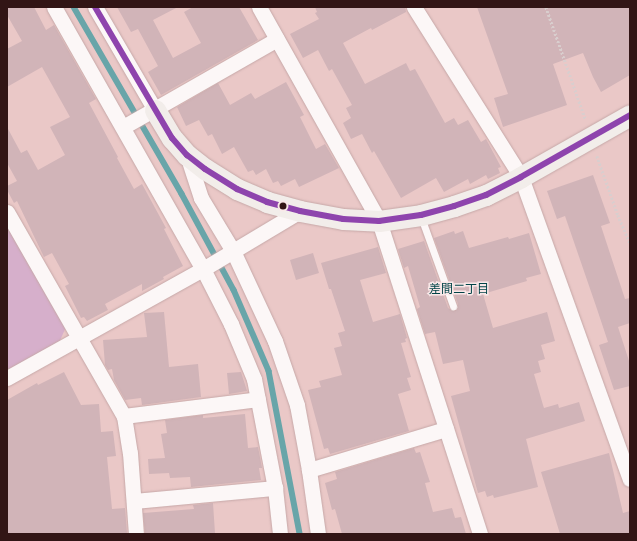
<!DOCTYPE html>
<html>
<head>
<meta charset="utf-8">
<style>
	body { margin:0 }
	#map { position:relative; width:637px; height:541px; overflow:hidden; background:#eac8c7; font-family:"DejaVu Sans","Noto Sans JP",sans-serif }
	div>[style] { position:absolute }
	.green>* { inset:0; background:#d6afcb }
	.stream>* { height:5.5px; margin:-2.75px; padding:0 2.75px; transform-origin:2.75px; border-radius:2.75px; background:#68a5a9 }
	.building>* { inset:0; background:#d1b4b8 }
	.path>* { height:2.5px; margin-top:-1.25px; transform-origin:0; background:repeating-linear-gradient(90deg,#d9cece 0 2px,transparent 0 4px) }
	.roads { filter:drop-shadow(0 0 1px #c6a8a8) drop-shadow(0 0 1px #c6a8a8) }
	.lane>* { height:7px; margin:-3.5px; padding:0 3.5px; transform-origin:3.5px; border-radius:3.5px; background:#fcf7f7 }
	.street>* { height:15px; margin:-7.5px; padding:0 7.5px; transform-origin:7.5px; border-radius:7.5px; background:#fcf7f7 }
	.secondary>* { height:21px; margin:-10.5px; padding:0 10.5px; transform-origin:10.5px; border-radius:10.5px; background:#f2edea }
	.bus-1>* { height:6px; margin:-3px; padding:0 3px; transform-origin:3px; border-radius:3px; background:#8e44ad }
	.dots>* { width:11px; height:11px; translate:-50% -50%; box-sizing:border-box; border:2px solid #f9e8e8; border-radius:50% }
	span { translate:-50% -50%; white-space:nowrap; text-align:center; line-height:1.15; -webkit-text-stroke:3px #f9e8e8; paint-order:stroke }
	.neighbourhood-label { font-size:12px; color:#004347 }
	.frame { position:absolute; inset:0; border:8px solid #321515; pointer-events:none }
</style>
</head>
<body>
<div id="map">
	<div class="green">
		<i style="clip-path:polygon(7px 226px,66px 327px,58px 345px,7px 374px)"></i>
	</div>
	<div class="stream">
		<i style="left:74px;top:7px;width:216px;rotate:60deg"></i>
		<i style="left:182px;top:194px;width:109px;rotate:61.6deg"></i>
		<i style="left:234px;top:290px;width:88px;rotate:66.6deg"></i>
		<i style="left:269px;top:371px;width:166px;rotate:79.2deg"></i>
	</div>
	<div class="building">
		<i style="clip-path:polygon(7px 7px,34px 7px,46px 30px,54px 25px,96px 99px,89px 103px,118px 157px,117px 158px,134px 189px,142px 184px,166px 228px,164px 229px,183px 266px,163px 277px,164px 279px,142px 291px,142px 284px,105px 304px,108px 310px,87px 321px,84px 317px,81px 318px,65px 286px,69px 284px,52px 253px,44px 257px,17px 201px,14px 203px,7px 190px,7px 186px,17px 181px,7px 163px,7px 127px,21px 153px,27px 150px,38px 170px,65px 155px,50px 127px,70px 117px,42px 67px,7px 87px,7px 49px,22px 41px,7px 15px)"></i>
		<i style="clip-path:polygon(117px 7px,178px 7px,153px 20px,173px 58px,201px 43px,184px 12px,193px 7px,239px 7px,258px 40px,161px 95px,148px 72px,158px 66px,138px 29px,131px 32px)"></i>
		<i style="clip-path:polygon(315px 7px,405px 7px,406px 12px,372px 30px,371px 28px,343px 43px,365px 84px,406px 63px,410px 71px,415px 69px,445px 123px,454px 118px,458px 125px,468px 120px,481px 142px,486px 139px,501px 167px,498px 168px,500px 173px,488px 179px,486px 175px,470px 184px,468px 179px,444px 192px,436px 178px,401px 198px,374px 151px,372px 153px,362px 134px,351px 139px,343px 123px,351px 118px,346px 108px,352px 105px,332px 69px,329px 71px,318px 50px,303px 58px,290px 34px,319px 19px,315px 13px,317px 12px)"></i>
		<i style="clip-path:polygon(477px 7px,630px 7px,630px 75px,601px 92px,593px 77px,583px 53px,553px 64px,567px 105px,503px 127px,494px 98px,508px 94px)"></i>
		<i style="clip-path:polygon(286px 82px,304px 115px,300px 117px,316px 149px,325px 144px,339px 168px,299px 187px,295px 179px,281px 186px,278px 181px,273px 183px,266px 169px,256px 175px,253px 170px,248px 172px,234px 147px,222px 154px,212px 134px,208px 136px,199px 120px,186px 126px,177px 107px,218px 83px,230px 105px,251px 93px,255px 99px)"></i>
		<i style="clip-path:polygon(593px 175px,610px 223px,601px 226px,625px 299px,630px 298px,630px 323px,618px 327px,630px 364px,630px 386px,614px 390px,599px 345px,608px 342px,597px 309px,565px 216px,557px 219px,547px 191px)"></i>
		<i style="clip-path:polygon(454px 231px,455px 234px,463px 231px,469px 248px,508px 237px,509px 239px,529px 233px,541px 274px,526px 278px,527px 281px,483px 294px,493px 328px,547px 312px,555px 341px,541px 345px,545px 359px,538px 361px,541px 372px,534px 374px,543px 405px,544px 408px,558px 404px,559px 408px,579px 402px,585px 421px,526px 439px,538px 487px,494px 498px,493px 495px,487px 497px,485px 491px,478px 493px,451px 396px,470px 391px,463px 360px,443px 364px,435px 332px,425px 334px,417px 309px,420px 307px,408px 266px,404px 268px,398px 249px,424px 241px,448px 308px,454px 311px,457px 309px,458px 304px,434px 238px)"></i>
		<i style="clip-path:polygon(378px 247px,386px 273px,360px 280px,373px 322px,400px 314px,407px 338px,405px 339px,406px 342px,401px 343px,411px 377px,407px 378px,411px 390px,398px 394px,409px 431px,330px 454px,328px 448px,324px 449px,308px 390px,321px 387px,319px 381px,342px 375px,334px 348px,342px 346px,338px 333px,345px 331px,331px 289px,329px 289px,321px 263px)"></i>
		<i style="clip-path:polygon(313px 253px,319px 273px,296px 280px,290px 260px)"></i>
		<i style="clip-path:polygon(164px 312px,169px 367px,198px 364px,201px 397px,142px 405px,141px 398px,125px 400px,114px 380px,112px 369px,108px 370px,105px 365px,103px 340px,147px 337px,144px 313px)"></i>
		<i style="clip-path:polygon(64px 372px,81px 405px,99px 404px,101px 432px,113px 431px,116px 456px,107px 457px,112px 509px,125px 508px,127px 534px,7px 534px,7px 400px,37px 383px,38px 385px)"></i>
		<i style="clip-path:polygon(241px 372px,247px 391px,229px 394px,227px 373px)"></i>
		<i style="clip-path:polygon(245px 414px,248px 448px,258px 447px,262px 468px,259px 468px,261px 480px,191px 487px,190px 477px,170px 478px,169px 473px,149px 474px,148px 459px,165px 458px,161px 434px,167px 433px,165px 420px,203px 415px,203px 418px)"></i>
		<i style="clip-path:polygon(414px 448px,416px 453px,420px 452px,430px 482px,425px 483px,433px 512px,452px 508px,455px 518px,461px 517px,466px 534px,342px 534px,335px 509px,332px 510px,325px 483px,337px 479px,335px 472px)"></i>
		<i style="clip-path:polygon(609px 453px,623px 513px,630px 511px,630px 534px,560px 534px,541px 472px)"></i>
		<i style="clip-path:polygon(213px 503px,215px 533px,145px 534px,143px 513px,194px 509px,193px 505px)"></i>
	</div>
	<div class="path">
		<i style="left:546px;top:7px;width:118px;rotate:70.6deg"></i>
		<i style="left:597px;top:156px;width:63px;rotate:70.4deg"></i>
		<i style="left:618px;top:215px;width:30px;rotate:67deg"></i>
	</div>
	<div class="roads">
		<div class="lane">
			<i style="left:421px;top:217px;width:95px;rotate:70.2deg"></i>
		</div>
		<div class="street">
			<i style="left:54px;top:7px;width:301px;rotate:60.4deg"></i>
			<i style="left:203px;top:269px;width:62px;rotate:63deg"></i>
			<i style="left:231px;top:324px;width:60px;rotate:67.3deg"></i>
			<i style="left:254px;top:379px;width:111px;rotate:79.1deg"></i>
			<i style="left:275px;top:488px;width:46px;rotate:83.8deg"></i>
			<i style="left:95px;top:7px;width:119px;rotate:59.8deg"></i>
			<i style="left:259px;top:7px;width:245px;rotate:60.7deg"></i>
			<i style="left:379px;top:221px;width:329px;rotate:72.1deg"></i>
			<i style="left:414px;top:7px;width:201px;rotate:57.8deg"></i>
			<i style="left:521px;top:177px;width:321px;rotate:70.2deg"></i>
			<i style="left:123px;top:127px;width:177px;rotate:-29.7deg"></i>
			<i style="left:187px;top:155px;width:45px;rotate:72deg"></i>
			<i style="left:201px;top:198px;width:62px;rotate:58.9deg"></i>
			<i style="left:233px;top:251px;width:99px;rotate:65deg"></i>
			<i style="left:275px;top:341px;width:68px;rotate:71deg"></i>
			<i style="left:297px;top:405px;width:66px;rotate:79.5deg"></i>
			<i style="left:309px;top:470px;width:65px;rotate:82deg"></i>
			<i style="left:7px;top:212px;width:235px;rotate:60.2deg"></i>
			<i style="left:124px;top:416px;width:37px;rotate:81deg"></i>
			<i style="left:130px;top:453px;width:81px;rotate:85.8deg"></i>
			<i style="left:7px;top:378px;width:224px;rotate:-29.1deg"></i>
			<i style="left:203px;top:269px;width:113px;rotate:-30.9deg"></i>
			<i style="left:124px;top:416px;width:135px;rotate:-7.2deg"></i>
			<i style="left:309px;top:470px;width:143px;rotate:-16.7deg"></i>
			<i style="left:134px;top:501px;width:142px;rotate:-5.3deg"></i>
		</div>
		<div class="secondary">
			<i style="left:155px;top:110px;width:33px;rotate:59deg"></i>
			<i style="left:172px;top:138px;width:23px;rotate:49deg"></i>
			<i style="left:187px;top:155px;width:23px;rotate:38deg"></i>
			<i style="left:205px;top:169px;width:38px;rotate:32deg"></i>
			<i style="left:237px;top:189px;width:33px;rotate:23deg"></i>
			<i style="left:267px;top:202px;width:34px;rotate:15deg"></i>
			<i style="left:300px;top:211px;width:44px;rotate:10.5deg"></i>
			<i style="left:343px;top:219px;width:36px;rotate:3deg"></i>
			<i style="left:379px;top:221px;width:42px;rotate:-8.1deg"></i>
			<i style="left:421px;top:215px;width:34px;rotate:-15deg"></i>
			<i style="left:454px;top:206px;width:34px;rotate:-19deg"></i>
			<i style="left:486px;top:195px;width:39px;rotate:-27deg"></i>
			<i style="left:521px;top:177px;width:125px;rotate:-29.6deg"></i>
		</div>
	</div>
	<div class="bus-1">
		<i style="left:95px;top:7px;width:152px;rotate:59.6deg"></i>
		<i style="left:172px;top:138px;width:23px;rotate:49deg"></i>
		<i style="left:187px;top:155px;width:23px;rotate:38deg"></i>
		<i style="left:205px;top:169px;width:38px;rotate:32deg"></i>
		<i style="left:237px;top:189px;width:33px;rotate:23deg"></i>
		<i style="left:267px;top:202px;width:34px;rotate:15deg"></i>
		<i style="left:300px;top:211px;width:44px;rotate:10.5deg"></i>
		<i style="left:343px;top:219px;width:36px;rotate:3deg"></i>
		<i style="left:379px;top:221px;width:42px;rotate:-8.1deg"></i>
		<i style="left:421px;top:215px;width:34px;rotate:-15deg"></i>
		<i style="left:454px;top:206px;width:34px;rotate:-19deg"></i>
		<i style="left:486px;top:195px;width:39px;rotate:-27deg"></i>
		<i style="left:521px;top:177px;width:125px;rotate:-29.6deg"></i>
	</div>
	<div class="dots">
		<i style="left:283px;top:206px;background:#321515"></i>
	</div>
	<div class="neighbourhood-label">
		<span style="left:459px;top:290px">差間二丁目</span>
	</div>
	<div class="frame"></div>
</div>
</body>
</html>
